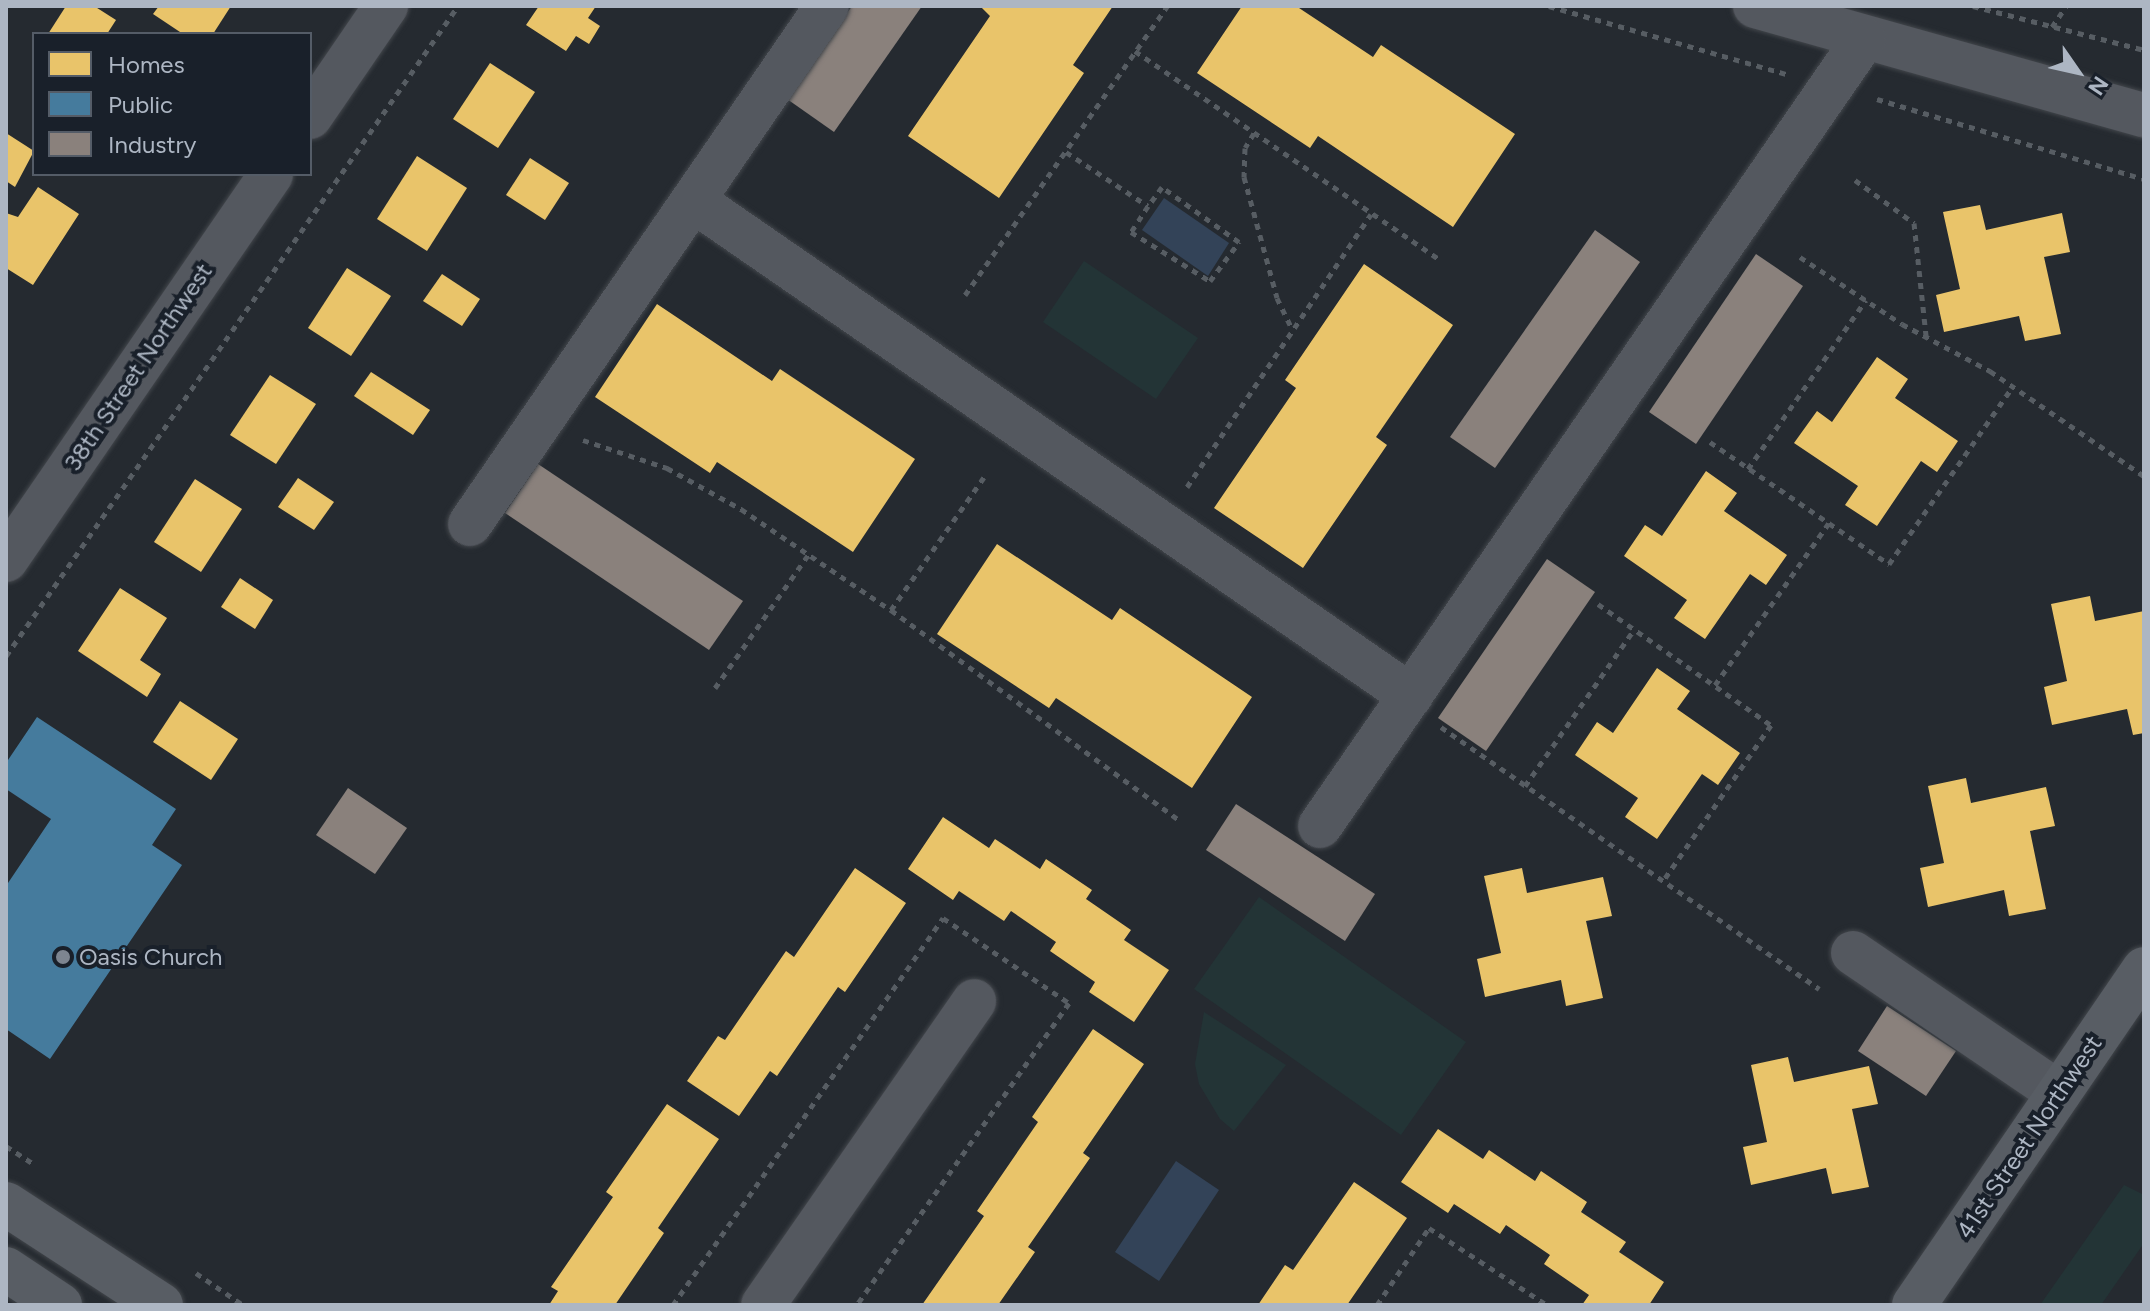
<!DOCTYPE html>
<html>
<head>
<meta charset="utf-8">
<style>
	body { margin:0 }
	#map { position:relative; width:2150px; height:1311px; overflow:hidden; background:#252a30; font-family:Figtree,sans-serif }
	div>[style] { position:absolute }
	.green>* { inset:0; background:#233436 }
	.water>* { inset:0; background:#334358 }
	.homes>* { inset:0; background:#e9c46a }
	.public>* { inset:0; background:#457b9d }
	.industry>* { inset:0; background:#8a817c }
	.path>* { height:5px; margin-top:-2.5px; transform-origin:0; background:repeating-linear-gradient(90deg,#575d63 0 6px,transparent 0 12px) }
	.roads { filter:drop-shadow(0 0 2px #42464b) drop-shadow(0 0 2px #42464b) }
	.street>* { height:44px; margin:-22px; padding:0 22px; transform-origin:22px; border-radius:22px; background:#54585f }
	.secondary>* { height:44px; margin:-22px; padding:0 22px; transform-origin:22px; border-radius:22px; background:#585d64 }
	.dots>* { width:22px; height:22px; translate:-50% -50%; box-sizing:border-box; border:4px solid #19202a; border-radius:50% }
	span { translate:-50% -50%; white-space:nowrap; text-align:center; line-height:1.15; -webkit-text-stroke:8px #19202a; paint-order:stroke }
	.street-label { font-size:24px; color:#adb6c3 }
	.poi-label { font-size:24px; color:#adb6c3 }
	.left { translate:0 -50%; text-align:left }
	.frame { position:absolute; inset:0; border:8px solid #adb6c3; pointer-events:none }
	.legend { position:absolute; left:32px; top:32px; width:280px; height:144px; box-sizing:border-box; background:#19202a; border:2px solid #545c67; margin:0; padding:10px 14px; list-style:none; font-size:24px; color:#adb6c3 }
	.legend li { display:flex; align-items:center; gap:16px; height:40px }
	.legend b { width:40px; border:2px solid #545c67 }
	.north { position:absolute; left:2038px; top:32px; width:80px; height:80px; -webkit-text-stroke:6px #19202a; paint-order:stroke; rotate:124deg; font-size:22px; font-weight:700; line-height:32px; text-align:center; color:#adb6c3 }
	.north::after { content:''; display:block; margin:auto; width:28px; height:36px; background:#adb6c3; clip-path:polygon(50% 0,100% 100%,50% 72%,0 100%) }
</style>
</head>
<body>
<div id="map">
	<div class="green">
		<i style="clip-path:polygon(1084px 261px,1198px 338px,1156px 399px,1043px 322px)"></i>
		<i style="clip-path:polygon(1259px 897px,1466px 1042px,1401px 1135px,1194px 989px)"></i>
		<i style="clip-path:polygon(1204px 1012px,1286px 1065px,1234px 1131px,1220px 1119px,1199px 1084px,1195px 1064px)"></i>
		<i style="clip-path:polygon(2124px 1185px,2144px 1195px,2144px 1243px,2101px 1305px,2040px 1305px)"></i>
	</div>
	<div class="water">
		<i style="clip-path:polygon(1164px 198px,1229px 243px,1208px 276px,1142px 230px)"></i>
		<i style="clip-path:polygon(1176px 1161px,1219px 1190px,1159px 1281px,1115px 1252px)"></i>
	</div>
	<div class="homes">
		<i style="clip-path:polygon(66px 6px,94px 6px,116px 20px,107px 34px,48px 34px)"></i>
		<i style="clip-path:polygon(159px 6px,231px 6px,213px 34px,183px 34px,153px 14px)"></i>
		<i style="clip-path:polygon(539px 6px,596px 6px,588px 18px,600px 26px,589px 44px,576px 36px,566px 51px,526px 25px)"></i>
		<i style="clip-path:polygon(1113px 6px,1073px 65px,1084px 73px,999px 198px,908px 136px,990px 16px,980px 6px)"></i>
		<i style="clip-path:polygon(1242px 6px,1296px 6px,1373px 57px,1381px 45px,1515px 134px,1453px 227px,1318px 136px,1310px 148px,1197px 73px)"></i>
		<i style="clip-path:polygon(490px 63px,535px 92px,498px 148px,453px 119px)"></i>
		<i style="clip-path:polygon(6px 133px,34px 151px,15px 187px,6px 181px)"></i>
		<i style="clip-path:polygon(417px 156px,467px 188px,427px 251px,377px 219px)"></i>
		<i style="clip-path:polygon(530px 158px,569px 183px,545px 220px,506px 195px)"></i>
		<i style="clip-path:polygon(38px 187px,79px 214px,33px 285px,6px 268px,6px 213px,18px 217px)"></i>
		<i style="clip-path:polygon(1980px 205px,1986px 230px,2062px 213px,2070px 252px,2044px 257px,2061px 334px,2025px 341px,2019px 316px,1944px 332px,1936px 295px,1960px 289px,1943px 212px)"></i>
		<i style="clip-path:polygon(1364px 264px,1453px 325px,1376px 437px,1387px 445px,1303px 568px,1214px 508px,1296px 388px,1285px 380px)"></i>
		<i style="clip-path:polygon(347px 268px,391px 296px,351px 356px,308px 328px)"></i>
		<i style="clip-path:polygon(442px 274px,480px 299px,462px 326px,423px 301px)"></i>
		<i style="clip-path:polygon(657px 304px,772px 381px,780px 369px,915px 459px,853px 552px,717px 462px,710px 473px,595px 397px)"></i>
		<i style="clip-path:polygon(1877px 357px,1908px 379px,1895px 398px,1958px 441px,1937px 472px,1921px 461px,1877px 526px,1845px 505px,1858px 486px,1794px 443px,1817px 411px,1832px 422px)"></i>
		<i style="clip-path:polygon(371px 372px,430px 410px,413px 435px,354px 396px)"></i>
		<i style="clip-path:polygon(270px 375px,316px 404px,276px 464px,230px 435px)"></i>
		<i style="clip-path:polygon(1706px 471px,1737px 493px,1724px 511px,1787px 555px,1766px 585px,1750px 574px,1705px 639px,1674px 618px,1687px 600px,1624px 556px,1645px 525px,1662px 536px)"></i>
		<i style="clip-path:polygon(298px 478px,334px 502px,314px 530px,278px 507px)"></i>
		<i style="clip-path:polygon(195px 479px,242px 509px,201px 572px,154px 542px)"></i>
		<i style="clip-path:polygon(997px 544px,1112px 620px,1120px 608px,1252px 697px,1192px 788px,1056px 698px,1049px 708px,937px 634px)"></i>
		<i style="clip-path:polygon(240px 578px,273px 600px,255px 629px,221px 607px)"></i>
		<i style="clip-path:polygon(120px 588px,167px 618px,140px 660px,161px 674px,147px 697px,78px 651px)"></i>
		<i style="clip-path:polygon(2090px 596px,2095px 621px,2144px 611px,2144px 733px,2133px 735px,2127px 709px,2052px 725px,2044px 687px,2067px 681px,2051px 604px)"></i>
		<i style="clip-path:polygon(1657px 668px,1690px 691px,1677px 709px,1740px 753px,1718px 785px,1702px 774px,1657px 839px,1625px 817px,1638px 798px,1575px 755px,1597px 722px,1613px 733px)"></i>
		<i style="clip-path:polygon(180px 701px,238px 739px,211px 780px,153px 742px)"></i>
		<i style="clip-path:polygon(1966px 778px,1971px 803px,2046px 787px,2055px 826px,2030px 831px,2046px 909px,2009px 916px,2004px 890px,1928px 907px,1920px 868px,1944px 863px,1928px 786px)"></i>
		<i style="clip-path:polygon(943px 817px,989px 848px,995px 839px,1040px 869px,1046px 859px,1092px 890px,1086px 899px,1131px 930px,1124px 940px,1169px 970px,1134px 1022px,1089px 992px,1095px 982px,1050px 951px,1056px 942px,1011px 911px,1004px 921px,959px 891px,953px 900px,908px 869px)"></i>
		<i style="clip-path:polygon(855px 868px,906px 903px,845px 992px,838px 987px,777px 1076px,770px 1071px,739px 1116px,687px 1081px,718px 1036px,725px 1040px,786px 951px,794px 957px)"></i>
		<i style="clip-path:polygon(1522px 868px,1527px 893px,1603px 877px,1612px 916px,1586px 921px,1603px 998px,1566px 1006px,1561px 980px,1485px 997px,1477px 959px,1501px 953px,1484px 876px)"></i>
		<i style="clip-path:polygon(1093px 1029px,1144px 1064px,1083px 1153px,1090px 1158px,1028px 1247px,1035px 1252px,998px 1305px,922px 1305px,984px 1216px,977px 1211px,1038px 1122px,1032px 1117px)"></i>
		<i style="clip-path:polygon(1788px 1057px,1794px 1082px,1869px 1066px,1878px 1104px,1852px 1109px,1869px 1187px,1832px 1194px,1826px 1168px,1751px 1185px,1743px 1147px,1767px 1142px,1751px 1065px)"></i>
		<i style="clip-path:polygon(667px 1104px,719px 1139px,658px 1228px,664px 1233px,615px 1305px,549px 1305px,558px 1291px,551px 1287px,613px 1197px,606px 1192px)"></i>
		<i style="clip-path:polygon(1438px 1129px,1483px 1159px,1489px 1150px,1535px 1181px,1541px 1171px,1587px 1202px,1581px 1212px,1626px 1242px,1619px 1252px,1664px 1282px,1649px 1305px,1582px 1305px,1589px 1295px,1544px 1264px,1550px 1255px,1506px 1225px,1500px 1234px,1454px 1204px,1448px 1213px,1401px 1182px)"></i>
		<i style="clip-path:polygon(1354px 1182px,1407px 1218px,1347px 1305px,1258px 1305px,1285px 1265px,1293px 1270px)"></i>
	</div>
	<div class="public">
		<i style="clip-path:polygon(37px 717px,176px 809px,152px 845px,182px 865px,50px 1059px,6px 1029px,6px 886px,51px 819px,6px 789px,6px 763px)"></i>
	</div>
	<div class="industry">
		<i style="clip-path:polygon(852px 6px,922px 6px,834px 132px,787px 99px)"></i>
		<i style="clip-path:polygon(1595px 230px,1640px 262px,1495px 468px,1450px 437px)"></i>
		<i style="clip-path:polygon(1756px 254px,1803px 286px,1696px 444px,1649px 412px)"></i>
		<i style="clip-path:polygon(538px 464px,743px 601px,709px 650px,505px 513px)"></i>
		<i style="clip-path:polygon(1547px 559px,1595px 592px,1486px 751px,1438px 718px)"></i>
		<i style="clip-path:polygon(348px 788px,407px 828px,375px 874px,316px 835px)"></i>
		<i style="clip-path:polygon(1236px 804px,1375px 894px,1345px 941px,1206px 850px)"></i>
		<i style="clip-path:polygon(1887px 1006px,1956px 1051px,1926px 1096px,1858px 1051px)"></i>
	</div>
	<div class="path">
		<i style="left:1549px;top:6px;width:247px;rotate:16deg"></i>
		<i style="left:1973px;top:6px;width:177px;rotate:14.4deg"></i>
		<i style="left:2052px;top:27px;width:25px;rotate:-56deg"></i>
		<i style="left:1135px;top:51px;width:368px;rotate:34.4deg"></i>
		<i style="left:1877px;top:99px;width:279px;rotate:16.7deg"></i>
		<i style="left:1254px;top:133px;width:17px;rotate:121deg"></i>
		<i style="left:1245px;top:148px;width:29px;rotate:92deg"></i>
		<i style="left:1244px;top:177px;width:125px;rotate:74.7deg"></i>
		<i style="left:1277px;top:298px;width:34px;rotate:64deg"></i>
		<i style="left:1066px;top:152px;width:98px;rotate:33.4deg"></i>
		<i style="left:1148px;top:206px;width:31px;rotate:123deg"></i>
		<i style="left:1131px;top:232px;width:93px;rotate:31.8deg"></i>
		<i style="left:1210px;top:281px;width:49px;rotate:-53.4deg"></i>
		<i style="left:1239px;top:242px;width:95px;rotate:-144.5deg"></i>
		<i style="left:1162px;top:187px;width:24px;rotate:126deg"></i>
		<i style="left:1855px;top:180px;width:73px;rotate:36.1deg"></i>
		<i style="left:1914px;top:223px;width:114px;rotate:83.9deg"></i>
		<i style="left:1800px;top:257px;width:122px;rotate:33.3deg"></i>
		<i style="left:1902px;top:324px;width:100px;rotate:28.1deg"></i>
		<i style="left:1990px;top:371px;width:186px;rotate:34.3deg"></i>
		<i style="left:965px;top:295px;width:353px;rotate:-55deg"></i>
		<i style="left:583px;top:440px;width:89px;rotate:18.4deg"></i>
		<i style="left:667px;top:468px;width:85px;rotate:29deg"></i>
		<i style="left:741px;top:509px;width:181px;rotate:34deg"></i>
		<i style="left:891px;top:610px;width:356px;rotate:36.1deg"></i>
		<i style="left:1710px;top:442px;width:217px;rotate:34.3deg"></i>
		<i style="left:1889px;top:564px;width:217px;rotate:-55.1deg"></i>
		<i style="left:1748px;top:469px;width:206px;rotate:-55.1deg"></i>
		<i style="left:1187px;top:487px;width:329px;rotate:-56deg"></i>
		<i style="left:1598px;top:604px;width:211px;rotate:35deg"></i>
		<i style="left:1771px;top:725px;width:190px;rotate:124.7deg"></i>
		<i style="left:891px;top:610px;width:162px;rotate:-55deg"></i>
		<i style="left:6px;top:656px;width:792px;rotate:-55.19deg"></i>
		<i style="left:1715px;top:685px;width:198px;rotate:-54.9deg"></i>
		<i style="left:715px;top:688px;width:164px;rotate:-55deg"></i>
		<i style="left:1441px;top:727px;width:460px;rotate:34.7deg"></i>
		<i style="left:1525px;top:786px;width:190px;rotate:-55.1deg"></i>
		<i style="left:6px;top:1146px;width:31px;rotate:33deg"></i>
		<i style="left:196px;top:1273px;width:57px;rotate:34.2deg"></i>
		<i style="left:673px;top:1305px;width:472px;rotate:-55.1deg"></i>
		<i style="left:943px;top:918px;width:152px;rotate:34deg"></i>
		<i style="left:1069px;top:1003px;width:369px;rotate:125.1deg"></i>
		<i style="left:1377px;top:1305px;width:93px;rotate:-56deg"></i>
		<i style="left:1429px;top:1228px;width:141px;rotate:33.1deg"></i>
	</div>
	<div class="roads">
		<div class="street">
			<i style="left:1755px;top:6px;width:404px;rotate:15.7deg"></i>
			<i style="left:310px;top:117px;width:135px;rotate:-55.6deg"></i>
			<i style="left:694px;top:201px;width:871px;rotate:34.62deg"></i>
			<i style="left:470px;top:524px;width:629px;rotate:-55.43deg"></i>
			<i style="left:6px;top:560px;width:468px;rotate:-55.5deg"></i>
			<i style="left:1320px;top:826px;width:957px;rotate:-55.35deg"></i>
			<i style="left:1853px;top:953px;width:249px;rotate:34.2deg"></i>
			<i style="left:763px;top:1305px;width:370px;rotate:-55.2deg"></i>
		</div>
		<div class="secondary">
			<i style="left:6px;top:1204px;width:185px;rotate:33.1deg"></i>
			<i style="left:6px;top:1269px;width:65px;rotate:33.7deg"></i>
			<i style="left:1914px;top:1305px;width:407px;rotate:-55.6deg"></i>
		</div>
	</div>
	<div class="dots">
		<i style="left:63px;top:957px;background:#7d8590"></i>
	</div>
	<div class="street-label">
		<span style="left:138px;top:367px;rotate:-56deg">38th Street Northwest</span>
		<span style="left:2029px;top:1137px;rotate:-56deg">41st Street Northwest</span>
	</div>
	<div class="poi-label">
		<span class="left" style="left:79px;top:957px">Oasis Church</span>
	</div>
	<div class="frame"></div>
	<ul class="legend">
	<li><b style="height:22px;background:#e9c46a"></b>Homes</li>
	<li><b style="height:22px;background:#457b9d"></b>Public</li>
	<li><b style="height:22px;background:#8a817c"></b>Industry</li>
	</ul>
	<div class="north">N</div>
</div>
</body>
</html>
